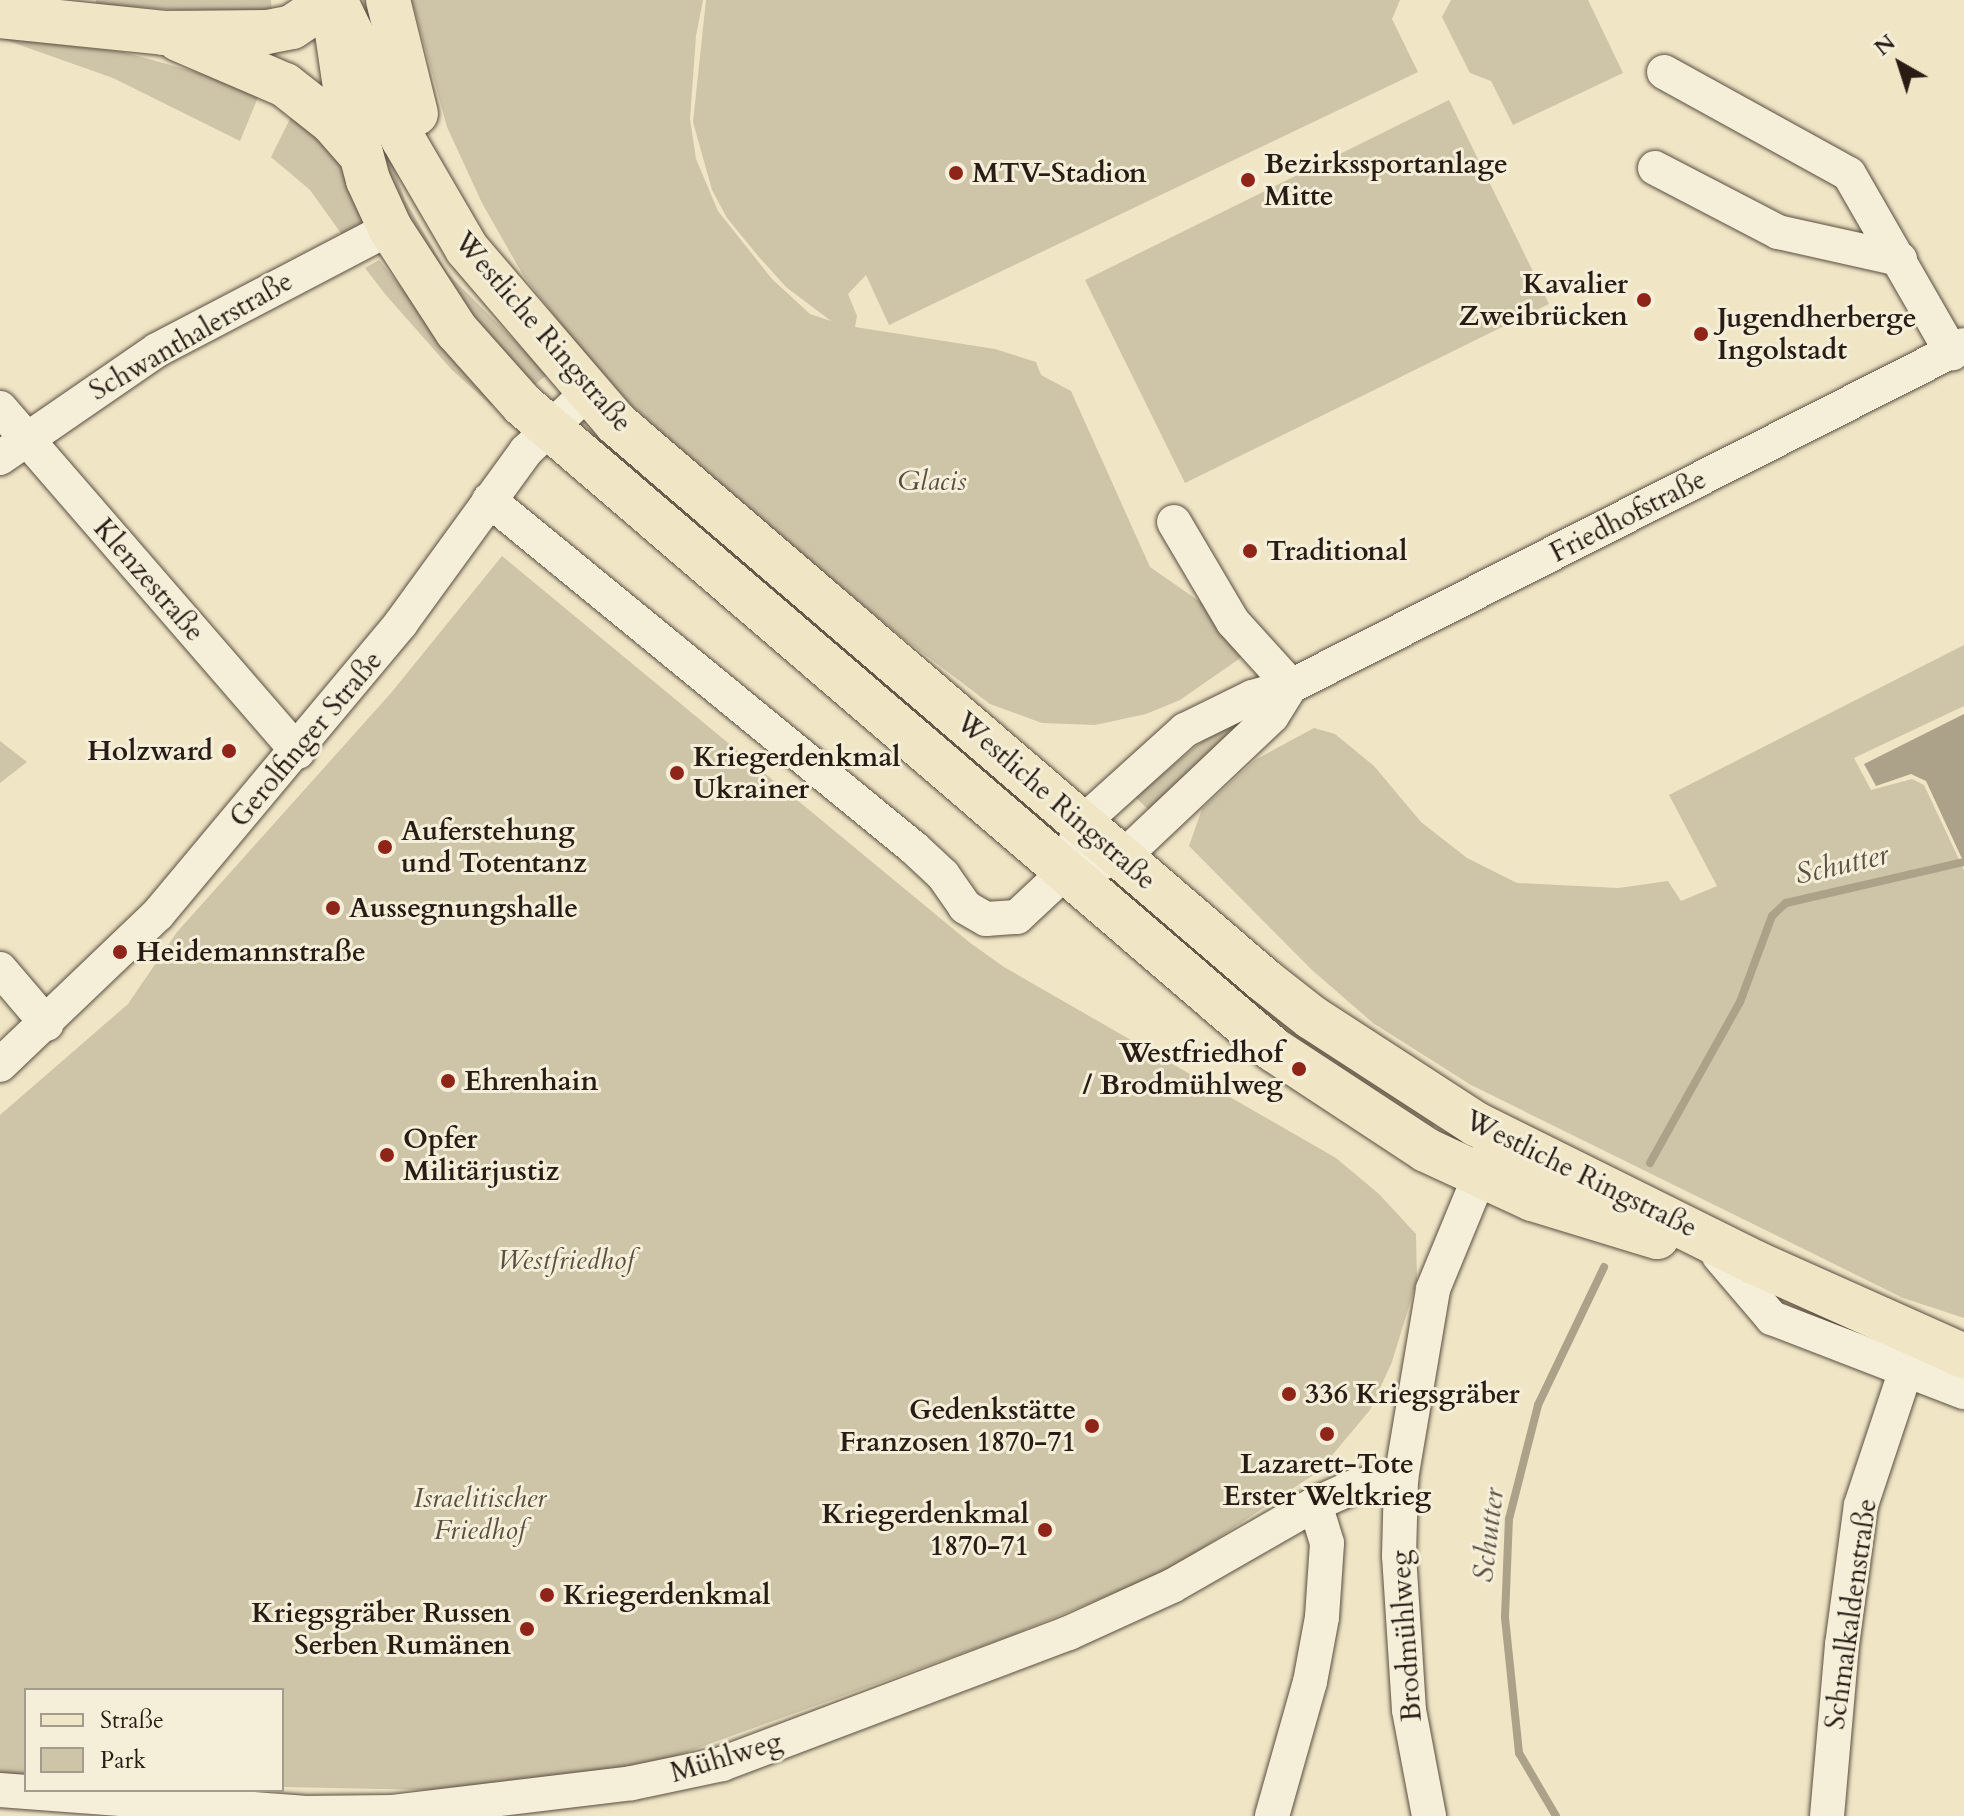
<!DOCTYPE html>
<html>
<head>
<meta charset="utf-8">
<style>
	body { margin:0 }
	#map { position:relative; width:1964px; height:1816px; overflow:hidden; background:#f0e6c6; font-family:Cardo,serif }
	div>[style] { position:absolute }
	.green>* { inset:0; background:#cec4a8 }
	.water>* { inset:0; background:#aca189 }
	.stream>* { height:8px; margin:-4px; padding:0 4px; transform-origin:4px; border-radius:4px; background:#aca189 }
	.roads { filter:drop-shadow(0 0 2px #5a4e40) drop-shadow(0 0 2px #5a4e40) }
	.minor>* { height:34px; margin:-17px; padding:0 17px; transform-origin:17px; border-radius:17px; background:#f5efda }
	.major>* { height:44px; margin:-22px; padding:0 22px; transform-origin:22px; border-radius:22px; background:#f0e6c6 }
	.dots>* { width:22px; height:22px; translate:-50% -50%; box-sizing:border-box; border:4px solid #f5efda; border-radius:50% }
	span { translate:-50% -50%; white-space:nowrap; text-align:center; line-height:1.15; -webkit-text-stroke:6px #f5efda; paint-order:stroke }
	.poi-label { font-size:28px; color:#281c14; font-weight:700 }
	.left { translate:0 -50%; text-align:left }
	.right { translate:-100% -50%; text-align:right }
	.street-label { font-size:28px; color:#281c14 }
	.park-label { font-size:28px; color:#5a4e40; font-style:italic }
	.water-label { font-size:30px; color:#5d5143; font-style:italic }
	.legend { position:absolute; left:24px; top:1688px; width:260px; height:104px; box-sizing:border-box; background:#f5efda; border:2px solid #a39b8b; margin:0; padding:10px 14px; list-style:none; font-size:24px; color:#281c14 }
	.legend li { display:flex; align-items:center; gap:16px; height:40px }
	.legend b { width:40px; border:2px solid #a39b8b }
	.north { position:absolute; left:1860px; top:24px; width:80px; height:80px; -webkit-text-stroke:6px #f5efda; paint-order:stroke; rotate:321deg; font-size:22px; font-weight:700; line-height:32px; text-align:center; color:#281c14 }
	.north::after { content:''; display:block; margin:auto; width:28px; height:36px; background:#281c14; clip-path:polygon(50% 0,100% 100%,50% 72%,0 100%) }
</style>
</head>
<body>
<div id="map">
	<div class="green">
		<i style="clip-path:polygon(96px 0,271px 0,272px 17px,96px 4px)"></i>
		<i style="clip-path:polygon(412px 0,703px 0,696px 36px,690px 119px,696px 159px,718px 211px,772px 279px,810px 314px,831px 321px,786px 287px,759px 257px,727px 218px,712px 190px,693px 122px,706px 0,1400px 0,1392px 19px,1418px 72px,889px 325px,866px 275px,848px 294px,857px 316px,855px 327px,995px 349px,1036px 362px,1041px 375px,1071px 391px,1150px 567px,1222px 617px,1248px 648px,1239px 659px,1180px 700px,1146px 714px,1095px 725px,1042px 723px,990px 704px,899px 635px,717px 484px,632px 406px,574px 341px,523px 275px,482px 203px,447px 127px)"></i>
		<i style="clip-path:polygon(1451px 0,1588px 0,1623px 73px,1513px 125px,1491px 81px,1470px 73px,1442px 17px)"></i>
		<i style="clip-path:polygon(0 38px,123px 52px,261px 90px,240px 141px,113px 78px)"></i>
		<i style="clip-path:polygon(1449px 100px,1549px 304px,1185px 483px,1085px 280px)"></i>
		<i style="clip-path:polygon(293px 113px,333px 153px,347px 178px,364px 222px,343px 236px,310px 190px,271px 157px)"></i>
		<i style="clip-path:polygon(368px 120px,386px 145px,405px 200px,447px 273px,548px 374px,528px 390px,414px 240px)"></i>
		<i style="clip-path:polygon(379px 260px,494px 402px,492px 406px,452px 370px,385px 294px,365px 268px)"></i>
		<i style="clip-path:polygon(714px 543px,745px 556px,1035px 804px,1030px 810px)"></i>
		<i style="clip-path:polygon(502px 556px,969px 942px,1004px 967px,1336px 1158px,1379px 1194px,1416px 1234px,1417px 1280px,1392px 1362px,1370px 1410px,1318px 1472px,1168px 1571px,1007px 1637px,648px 1766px,432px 1790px,282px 1787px,282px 1690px,26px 1690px,26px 1775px,0 1773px,0 1115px,128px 1004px,177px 932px,391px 693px)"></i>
		<i style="clip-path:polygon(1964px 645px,1964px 706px,1854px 758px,1871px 790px,1912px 779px,1924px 785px,1964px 870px,1964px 1318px,1903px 1298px,1471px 1085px,1373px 1023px,1312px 970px,1189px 846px,1202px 809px,1255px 760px,1314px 728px,1335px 734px,1374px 766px,1421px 822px,1467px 858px,1517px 883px,1618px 888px,1668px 881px,1681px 901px,1717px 886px,1669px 795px)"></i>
		<i style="clip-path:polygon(1263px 703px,1152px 813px,1135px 797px,1211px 734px)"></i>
		<i style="clip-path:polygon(0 741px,27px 762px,0 783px)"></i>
		<i style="clip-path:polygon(1226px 981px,1438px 1118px,1430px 1133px,1328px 1068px)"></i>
	</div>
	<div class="water">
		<i style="clip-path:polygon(1964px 714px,1964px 863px,1926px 781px,1911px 774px,1876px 786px,1864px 764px)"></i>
	</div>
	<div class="stream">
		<i style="left:1650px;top:1163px;width:184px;rotate:-60.8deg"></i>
		<i style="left:1740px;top:1002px;width:92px;rotate:-69.6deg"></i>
		<i style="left:1772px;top:916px;width:19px;rotate:-43deg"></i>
		<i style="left:1786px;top:903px;width:183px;rotate:-13deg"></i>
		<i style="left:1556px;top:1816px;width:73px;rotate:-120.4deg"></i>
		<i style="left:1519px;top:1753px;width:137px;rotate:-95.9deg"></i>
		<i style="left:1505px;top:1617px;width:98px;rotate:-87.7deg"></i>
		<i style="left:1509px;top:1519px;width:118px;rotate:-75.7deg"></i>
		<i style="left:1538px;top:1405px;width:153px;rotate:-64.4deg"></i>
	</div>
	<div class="roads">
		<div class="minor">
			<i style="left:1664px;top:72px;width:211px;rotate:28.9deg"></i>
			<i style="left:1849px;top:174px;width:207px;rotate:60.1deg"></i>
			<i style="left:1655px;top:168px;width:139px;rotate:27.5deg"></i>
			<i style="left:1778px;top:232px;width:125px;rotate:12.5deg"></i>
			<i style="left:0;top:408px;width:455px;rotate:49.1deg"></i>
			<i style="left:0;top:458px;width:191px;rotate:-34.5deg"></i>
			<i style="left:157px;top:350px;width:263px;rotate:-27.6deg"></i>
			<i style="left:489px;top:500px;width:549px;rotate:39.31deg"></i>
			<i style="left:914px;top:848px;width:40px;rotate:43deg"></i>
			<i style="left:943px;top:875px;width:39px;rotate:55deg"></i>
			<i style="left:965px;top:907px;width:24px;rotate:30deg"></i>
			<i style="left:986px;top:919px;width:31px;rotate:-4deg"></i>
			<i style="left:1017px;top:917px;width:64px;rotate:-43.1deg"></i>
			<i style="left:1064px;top:873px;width:61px;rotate:-15.2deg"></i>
			<i style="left:1123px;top:857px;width:205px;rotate:-43.4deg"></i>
			<i style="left:1272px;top:716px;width:36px;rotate:-58deg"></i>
			<i style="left:1174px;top:522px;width:116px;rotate:59.5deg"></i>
			<i style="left:1233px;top:622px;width:86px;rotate:47.8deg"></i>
			<i style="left:1064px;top:873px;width:53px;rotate:-70.2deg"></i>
			<i style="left:1082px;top:823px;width:139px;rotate:-42.1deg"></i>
			<i style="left:1185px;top:730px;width:75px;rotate:-26.2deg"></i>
			<i style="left:1252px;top:697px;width:41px;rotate:-15.8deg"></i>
			<i style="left:1291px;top:686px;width:754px;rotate:-26.87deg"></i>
			<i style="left:0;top:969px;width:72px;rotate:49.5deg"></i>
			<i style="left:0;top:1065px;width:219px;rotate:-43.7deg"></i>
			<i style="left:158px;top:914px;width:379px;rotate:-50.1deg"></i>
			<i style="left:401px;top:623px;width:213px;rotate:-54deg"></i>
			<i style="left:526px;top:451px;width:86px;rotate:-43.6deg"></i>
			<i style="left:1719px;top:1256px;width:82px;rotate:49.5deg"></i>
			<i style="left:1772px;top:1318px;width:206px;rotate:21.1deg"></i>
			<i style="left:0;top:1790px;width:304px;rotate:4.3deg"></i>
			<i style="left:303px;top:1813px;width:90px;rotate:-0.6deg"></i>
			<i style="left:393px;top:1812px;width:241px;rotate:-6.9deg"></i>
			<i style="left:632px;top:1783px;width:92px;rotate:-11.9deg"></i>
			<i style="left:722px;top:1764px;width:371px;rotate:-20.7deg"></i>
			<i style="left:1069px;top:1633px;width:113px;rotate:-24.5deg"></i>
			<i style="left:1172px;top:1586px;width:165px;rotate:-29.8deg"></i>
			<i style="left:1315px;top:1504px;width:45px;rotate:-23.7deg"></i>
			<i style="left:1356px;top:1486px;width:46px;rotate:-8.8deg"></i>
			<i style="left:1272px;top:1816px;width:139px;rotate:-74.2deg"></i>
			<i style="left:1310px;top:1682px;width:66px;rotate:-79.5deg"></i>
			<i style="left:1322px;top:1617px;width:74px;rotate:-86.1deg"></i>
			<i style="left:1327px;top:1543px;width:41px;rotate:-107.1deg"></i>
			<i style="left:1429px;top:1816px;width:108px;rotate:-100.7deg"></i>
			<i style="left:1409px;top:1710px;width:154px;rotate:-93.7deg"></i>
			<i style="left:1399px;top:1556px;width:77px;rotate:-88.5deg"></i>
			<i style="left:1401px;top:1479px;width:193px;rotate:-80.4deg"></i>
			<i style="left:1433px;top:1289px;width:147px;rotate:-67.6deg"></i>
			<i style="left:1827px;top:1816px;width:172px;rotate:-85deg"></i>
			<i style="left:1842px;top:1645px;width:141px;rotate:-82.3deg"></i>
			<i style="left:1861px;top:1505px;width:142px;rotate:-71.6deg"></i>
		</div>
		<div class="major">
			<i style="left:335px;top:0;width:155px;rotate:63.9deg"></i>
			<i style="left:403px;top:139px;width:127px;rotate:59.8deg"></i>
			<i style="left:467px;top:249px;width:229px;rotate:49.4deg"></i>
			<i style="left:616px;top:423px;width:854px;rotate:40.68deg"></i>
			<i style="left:1264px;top:980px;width:60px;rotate:38.2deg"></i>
			<i style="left:1311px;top:1017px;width:197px;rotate:33deg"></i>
			<i style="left:1476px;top:1124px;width:313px;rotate:26.4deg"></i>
			<i style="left:1756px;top:1263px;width:228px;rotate:24.1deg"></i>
			<i style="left:388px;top:0;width:117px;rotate:76.2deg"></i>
			<i style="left:0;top:16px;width:165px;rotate:5.9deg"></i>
			<i style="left:164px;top:33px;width:103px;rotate:-0.6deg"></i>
			<i style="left:267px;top:32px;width:25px;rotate:-11deg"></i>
			<i style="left:292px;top:27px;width:48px;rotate:-34deg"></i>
			<i style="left:335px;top:19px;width:83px;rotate:81.7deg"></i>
			<i style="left:347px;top:101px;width:82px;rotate:75.1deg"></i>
			<i style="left:368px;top:180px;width:53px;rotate:65.4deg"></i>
			<i style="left:390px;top:228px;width:123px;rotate:57deg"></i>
			<i style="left:457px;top:331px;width:99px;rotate:48.3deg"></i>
			<i style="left:523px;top:405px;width:990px;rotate:40.66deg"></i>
			<i style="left:1274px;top:1050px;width:182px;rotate:33.3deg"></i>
			<i style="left:1426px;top:1150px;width:117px;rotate:24.8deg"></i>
			<i style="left:1532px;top:1199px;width:131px;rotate:16.9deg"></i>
			<i style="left:178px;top:39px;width:116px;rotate:23.3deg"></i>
			<i style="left:285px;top:85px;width:60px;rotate:38.2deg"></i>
			<i style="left:332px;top:122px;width:38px;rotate:49deg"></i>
		</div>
	</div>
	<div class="dots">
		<i style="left:956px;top:173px;background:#8f2418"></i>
		<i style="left:1248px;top:180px;background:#8f2418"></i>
		<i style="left:1644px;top:300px;background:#8f2418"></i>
		<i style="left:1701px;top:334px;background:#8f2418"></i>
		<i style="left:1250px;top:551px;background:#8f2418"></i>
		<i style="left:229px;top:751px;background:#8f2418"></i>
		<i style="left:677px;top:773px;background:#8f2418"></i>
		<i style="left:385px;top:847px;background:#8f2418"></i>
		<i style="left:333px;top:908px;background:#8f2418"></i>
		<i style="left:120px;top:952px;background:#8f2418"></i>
		<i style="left:1299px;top:1069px;background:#8f2418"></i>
		<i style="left:448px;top:1081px;background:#8f2418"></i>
		<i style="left:387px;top:1155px;background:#8f2418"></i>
		<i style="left:1289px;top:1394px;background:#8f2418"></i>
		<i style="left:1092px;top:1426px;background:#8f2418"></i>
		<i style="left:1327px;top:1434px;background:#8f2418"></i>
		<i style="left:1045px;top:1530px;background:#8f2418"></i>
		<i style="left:547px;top:1595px;background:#8f2418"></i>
		<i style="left:527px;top:1629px;background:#8f2418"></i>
	</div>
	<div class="poi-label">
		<span class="left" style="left:1264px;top:180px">Bezirkssportanlage<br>Mitte</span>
		<span class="left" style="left:972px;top:173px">MTV-Stadion</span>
		<span class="right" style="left:1628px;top:300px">Kavalier<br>Zweibrücken</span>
		<span class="left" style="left:1717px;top:334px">Jugendherberge<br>Ingolstadt</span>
		<span class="left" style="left:1266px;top:551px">Traditional</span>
		<span class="right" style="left:213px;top:751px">Holzward</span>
		<span class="left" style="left:693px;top:773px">Kriegerdenkmal<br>Ukrainer</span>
		<span class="left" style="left:401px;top:847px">Auferstehung<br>und Totentanz</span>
		<span class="left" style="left:349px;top:908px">Aussegnungshalle</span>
		<span class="left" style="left:136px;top:952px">Heidemannstraße</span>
		<span class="right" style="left:1283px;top:1069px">Westfriedhof<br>/ Brodmühlweg</span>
		<span class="left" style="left:464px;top:1081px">Ehrenhain</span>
		<span class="left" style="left:403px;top:1155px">Opfer<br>Militärjustiz</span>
		<span class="left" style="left:1305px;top:1394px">336 Kriegsgräber</span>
		<span class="right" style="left:1076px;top:1426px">Gedenkstätte<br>Franzosen 1870-71</span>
		<span style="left:1327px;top:1480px">Lazarett-Tote<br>Erster Weltkrieg</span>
		<span class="right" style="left:1029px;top:1530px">Kriegerdenkmal<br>1870-71</span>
		<span class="left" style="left:563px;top:1595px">Kriegerdenkmal</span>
		<span class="right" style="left:511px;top:1629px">Kriegsgräber Russen<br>Serben Rumänen</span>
	</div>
	<div class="street-label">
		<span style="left:543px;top:332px;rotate:49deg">Westliche Ringstraße</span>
		<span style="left:191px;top:336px;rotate:-30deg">Schwanthalerstraße</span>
		<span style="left:1628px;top:516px;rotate:-27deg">Friedhofstraße</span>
		<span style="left:149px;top:580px;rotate:49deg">Klenzestraße</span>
		<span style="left:306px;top:739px;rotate:-50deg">Gerolfinger Straße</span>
		<span style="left:1056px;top:801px;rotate:41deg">Westliche Ringstraße</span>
		<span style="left:1581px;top:1174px;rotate:26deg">Westliche Ringstraße</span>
		<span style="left:1851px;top:1614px;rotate:-82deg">Schmalkaldenstraße</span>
		<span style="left:1406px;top:1636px;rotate:-94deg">Brodmühlweg</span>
		<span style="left:726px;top:1757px;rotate:-17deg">Mühlweg</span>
	</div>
	<div class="park-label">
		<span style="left:932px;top:481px">Glacis</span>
		<span style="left:566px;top:1260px">Westfriedhof</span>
		<span style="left:480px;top:1514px">Israelitischer<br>Friedhof</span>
	</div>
	<div class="water-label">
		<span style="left:1842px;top:865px;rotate:-13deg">Schutter</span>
		<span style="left:1489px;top:1535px;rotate:-83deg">Schutter</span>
	</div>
	<ul class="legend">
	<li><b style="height:10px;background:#f0e6c6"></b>Straße</li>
	<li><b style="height:22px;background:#cec4a8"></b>Park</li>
	</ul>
	<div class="north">N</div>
</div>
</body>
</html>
